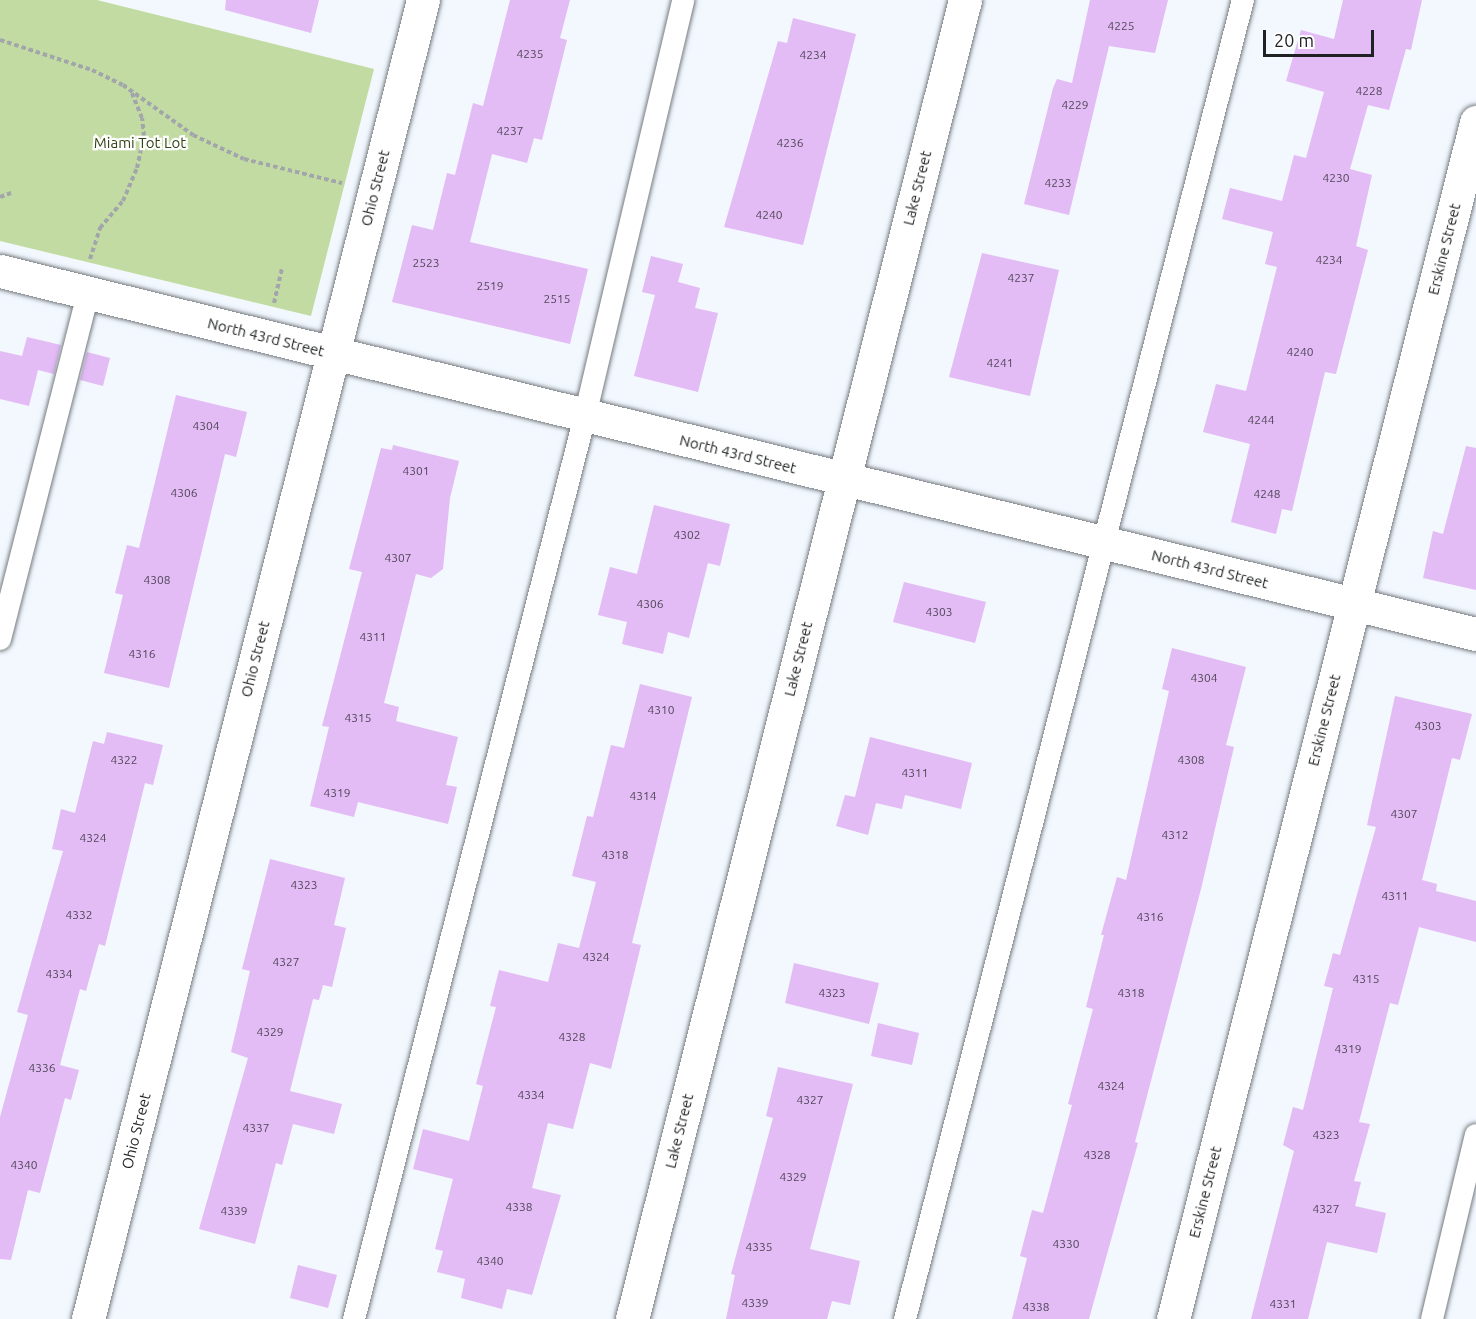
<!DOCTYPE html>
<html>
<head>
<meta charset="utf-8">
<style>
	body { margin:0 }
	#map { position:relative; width:1476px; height:1319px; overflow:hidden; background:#f2f8fe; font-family:Ubuntu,sans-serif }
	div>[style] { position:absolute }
	.green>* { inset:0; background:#c2dba3 }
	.building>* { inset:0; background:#e3bbf5 }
	.path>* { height:4px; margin-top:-2px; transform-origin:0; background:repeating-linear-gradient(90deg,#a2a6ab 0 4.5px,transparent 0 7.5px) }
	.roads { filter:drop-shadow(0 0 2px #767b80) drop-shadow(0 0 2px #767b80) }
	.service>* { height:22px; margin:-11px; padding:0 11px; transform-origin:11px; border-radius:11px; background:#fff }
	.minor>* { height:33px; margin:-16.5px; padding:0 16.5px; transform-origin:16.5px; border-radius:16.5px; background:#fff }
	.secondary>* { height:33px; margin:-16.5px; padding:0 16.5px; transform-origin:16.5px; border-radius:16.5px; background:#fff }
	span { translate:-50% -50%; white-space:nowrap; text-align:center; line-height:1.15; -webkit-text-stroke:4.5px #fff; paint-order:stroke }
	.number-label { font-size:12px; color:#504858 }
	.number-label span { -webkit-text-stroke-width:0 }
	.park-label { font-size:15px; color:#324316 }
	.street-label { font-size:15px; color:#1f2123 }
	.scale { position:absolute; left:1263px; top:30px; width:111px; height:27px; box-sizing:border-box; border:3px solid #1f2123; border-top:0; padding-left:8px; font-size:18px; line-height:21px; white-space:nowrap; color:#1f2123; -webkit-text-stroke:4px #fff; paint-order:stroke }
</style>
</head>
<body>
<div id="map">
	<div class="green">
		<i style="clip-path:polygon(0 0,97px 0,374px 69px,311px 316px,0 241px)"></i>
	</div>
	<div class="building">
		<i style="clip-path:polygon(226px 0,319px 0,311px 33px,225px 10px)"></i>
		<i style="clip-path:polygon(510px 0,570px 0,560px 38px,567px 40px,542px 140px,534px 138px,527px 163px,492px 154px,470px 242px,588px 269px,570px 344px,392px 302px,412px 225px,433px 230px,447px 173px,455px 175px,473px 103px,483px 106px)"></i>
		<i style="clip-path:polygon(1090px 0,1168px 0,1155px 53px,1109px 46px,1069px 215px,1024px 204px,1053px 88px,1057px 79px,1072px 83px)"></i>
		<i style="clip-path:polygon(1343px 0,1422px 0,1411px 50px,1406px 49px,1389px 110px,1368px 105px,1350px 169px,1372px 175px,1356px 246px,1368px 250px,1336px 374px,1325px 372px,1292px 511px,1282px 509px,1276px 534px,1231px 522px,1250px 444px,1203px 432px,1216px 384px,1246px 391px,1277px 267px,1265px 264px,1273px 232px,1222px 219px,1230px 188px,1282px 201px,1294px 155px,1306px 158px,1324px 92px,1286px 81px,1301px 30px,1334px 39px)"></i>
		<i style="clip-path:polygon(793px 18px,856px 34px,803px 245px,724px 227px,778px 41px,787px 43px)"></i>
		<i style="clip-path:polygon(982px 253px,1059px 270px,1030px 396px,949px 377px)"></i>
		<i style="clip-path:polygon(651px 256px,683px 264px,678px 282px,700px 288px,695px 308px,718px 313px,698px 392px,634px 376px,655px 295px,642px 292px)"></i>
		<i style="clip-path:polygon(27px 337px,61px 345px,54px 374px,38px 370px,29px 406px,0 399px,0 351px,22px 356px)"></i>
		<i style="clip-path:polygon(87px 352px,110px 358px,103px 386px,80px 380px)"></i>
		<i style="clip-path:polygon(176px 395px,247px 412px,236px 457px,225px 454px,169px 688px,104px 673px,123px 595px,115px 593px,127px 545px,139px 548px)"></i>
		<i style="clip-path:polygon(393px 445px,459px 461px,450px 498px,443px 569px,431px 578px,416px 574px,384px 703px,399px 707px,396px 721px,458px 737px,446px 785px,457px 787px,448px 824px,358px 802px,354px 817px,310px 806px,329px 727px,322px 726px,362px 572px,349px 569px,381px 448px,392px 450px)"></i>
		<i style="clip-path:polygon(1466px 446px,1476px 448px,1476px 590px,1423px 578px,1433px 531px,1443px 534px)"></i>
		<i style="clip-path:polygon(654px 505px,730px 524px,720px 566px,708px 563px,689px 638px,668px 632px,663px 654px,622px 644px,627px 622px,598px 615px,610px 567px,637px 574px)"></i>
		<i style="clip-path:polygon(904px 582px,986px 602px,975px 643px,893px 622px)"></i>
		<i style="clip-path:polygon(1172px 648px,1246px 667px,1226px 745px,1234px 747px,1202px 885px,1135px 1142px,1138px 1143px,1089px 1319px,1012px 1319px,1027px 1258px,1020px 1256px,1032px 1210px,1043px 1213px,1072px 1105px,1068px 1104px,1093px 1009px,1086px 1007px,1104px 935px,1101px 935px,1117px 877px,1126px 880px,1169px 691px,1162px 689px)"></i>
		<i style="clip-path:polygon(640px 684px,692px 697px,632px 943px,641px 945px,611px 1069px,590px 1063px,573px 1129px,548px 1123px,532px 1188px,561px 1195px,532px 1295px,507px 1289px,502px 1309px,461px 1298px,465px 1279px,437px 1272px,443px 1251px,435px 1249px,453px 1179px,413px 1169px,423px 1129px,469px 1141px,483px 1086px,476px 1084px,496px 1007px,490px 1006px,499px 970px,548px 982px,558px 943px,579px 948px,596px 882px,572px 876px,587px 816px,593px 817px,611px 745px,624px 748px)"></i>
		<i style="clip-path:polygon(1395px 696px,1472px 714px,1460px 760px,1452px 758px,1422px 880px,1437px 884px,1436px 891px,1476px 901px,1476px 942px,1419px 927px,1398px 1005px,1390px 1003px,1359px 1122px,1370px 1124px,1354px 1181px,1361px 1182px,1355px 1206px,1386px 1213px,1377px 1253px,1327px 1242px,1308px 1319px,1251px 1319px,1294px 1151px,1283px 1145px,1293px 1107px,1303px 1110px,1333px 988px,1324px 986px,1333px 953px,1340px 955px,1376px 827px,1367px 825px)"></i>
		<i style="clip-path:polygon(107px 732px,163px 745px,153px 785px,145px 783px,105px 946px,99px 944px,86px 991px,80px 989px,60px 1065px,79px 1070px,71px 1100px,65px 1098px,40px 1193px,28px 1190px,11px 1260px,0 1259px,0 1117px,28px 1015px,17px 1012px,63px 851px,52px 849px,61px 809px,75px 813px,93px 741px,104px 744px)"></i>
		<i style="clip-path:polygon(870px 737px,972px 763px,961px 809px,905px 795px,902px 809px,876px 803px,868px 835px,836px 826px,845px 795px,855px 797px)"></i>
		<i style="clip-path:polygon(270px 859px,345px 878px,334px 925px,346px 928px,332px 987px,323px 985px,319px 1000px,313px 999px,290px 1091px,342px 1104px,334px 1134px,293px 1124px,282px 1165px,276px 1163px,255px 1244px,199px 1229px,248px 1058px,231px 1052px,250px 971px,242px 969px)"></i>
		<i style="clip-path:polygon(794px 963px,879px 983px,869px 1024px,785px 1003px)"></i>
		<i style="clip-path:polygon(878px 1023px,919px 1033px,912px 1065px,871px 1056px)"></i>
		<i style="clip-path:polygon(778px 1067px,853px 1084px,810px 1249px,860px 1261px,850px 1305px,832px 1301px,827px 1319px,726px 1319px,735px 1275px,731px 1274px,773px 1118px,766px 1116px)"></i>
		<i style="clip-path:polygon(298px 1265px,337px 1275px,328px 1308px,290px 1298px)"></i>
	</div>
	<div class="path">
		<i style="left:0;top:40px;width:97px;rotate:18.1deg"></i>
		<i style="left:92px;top:70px;width:34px;rotate:26deg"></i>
		<i style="left:123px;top:85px;width:86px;rotate:35.5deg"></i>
		<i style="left:193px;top:135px;width:56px;rotate:25.2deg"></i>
		<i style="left:244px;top:159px;width:101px;rotate:13.8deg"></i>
		<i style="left:0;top:197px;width:12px;rotate:-20deg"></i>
		<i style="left:90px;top:259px;width:33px;rotate:-72deg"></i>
		<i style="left:100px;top:228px;width:35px;rotate:-50deg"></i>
		<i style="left:123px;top:201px;width:36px;rotate:-67deg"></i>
		<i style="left:137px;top:168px;width:33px;rotate:-78deg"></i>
		<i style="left:144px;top:136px;width:18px;rotate:-96deg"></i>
		<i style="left:142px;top:118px;width:27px;rotate:-112deg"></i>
		<i style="left:274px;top:303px;width:35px;rotate:-77deg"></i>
	</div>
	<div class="roads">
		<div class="service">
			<i style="left:0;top:639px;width:357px;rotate:-75.7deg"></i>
			<i style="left:354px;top:1319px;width:932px;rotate:-75.65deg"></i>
			<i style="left:585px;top:416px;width:427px;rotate:-76.7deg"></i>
			<i style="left:905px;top:1319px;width:1362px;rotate:-75.63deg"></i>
			<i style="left:1432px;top:1319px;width:189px;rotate:-76.6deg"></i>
		</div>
		<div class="minor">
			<i style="left:0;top:271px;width:1520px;rotate:13.82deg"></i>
			<i style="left:88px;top:1319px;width:1361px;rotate:-75.75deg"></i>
			<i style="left:1173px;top:1319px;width:1235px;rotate:-75.79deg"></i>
		</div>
		<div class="secondary">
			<i style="left:632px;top:1319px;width:1360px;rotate:-75.83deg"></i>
		</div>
	</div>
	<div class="number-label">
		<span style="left:1121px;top:26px">4225</span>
		<span style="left:530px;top:54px">4235</span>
		<span style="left:813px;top:55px">4234</span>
		<span style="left:1369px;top:91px">4228</span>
		<span style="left:1075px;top:105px">4229</span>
		<span style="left:510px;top:131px">4237</span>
		<span style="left:790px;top:143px">4236</span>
		<span style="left:1336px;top:178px">4230</span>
		<span style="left:1058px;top:183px">4233</span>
		<span style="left:769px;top:215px">4240</span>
		<span style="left:1329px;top:260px">4234</span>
		<span style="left:426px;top:263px">2523</span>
		<span style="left:1021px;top:278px">4237</span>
		<span style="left:490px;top:286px">2519</span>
		<span style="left:557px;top:299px">2515</span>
		<span style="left:1300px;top:352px">4240</span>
		<span style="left:1000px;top:363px">4241</span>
		<span style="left:1261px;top:420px">4244</span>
		<span style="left:206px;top:426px">4304</span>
		<span style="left:416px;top:471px">4301</span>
		<span style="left:184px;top:493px">4306</span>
		<span style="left:1267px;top:494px">4248</span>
		<span style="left:687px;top:535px">4302</span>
		<span style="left:398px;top:558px">4307</span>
		<span style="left:157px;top:580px">4308</span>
		<span style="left:650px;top:604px">4306</span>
		<span style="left:939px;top:612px">4303</span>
		<span style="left:373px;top:637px">4311</span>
		<span style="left:142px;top:654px">4316</span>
		<span style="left:1204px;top:678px">4304</span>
		<span style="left:661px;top:710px">4310</span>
		<span style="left:358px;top:718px">4315</span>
		<span style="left:1428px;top:726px">4303</span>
		<span style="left:124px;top:760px">4322</span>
		<span style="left:1191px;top:760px">4308</span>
		<span style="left:915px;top:773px">4311</span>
		<span style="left:337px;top:793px">4319</span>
		<span style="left:643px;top:796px">4314</span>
		<span style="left:1404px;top:814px">4307</span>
		<span style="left:1175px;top:835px">4312</span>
		<span style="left:93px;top:838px">4324</span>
		<span style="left:615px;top:855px">4318</span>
		<span style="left:304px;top:885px">4323</span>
		<span style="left:1395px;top:896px">4311</span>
		<span style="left:79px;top:915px">4332</span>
		<span style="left:1150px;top:917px">4316</span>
		<span style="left:596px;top:957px">4324</span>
		<span style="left:286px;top:962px">4327</span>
		<span style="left:59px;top:974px">4334</span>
		<span style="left:1366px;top:979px">4315</span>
		<span style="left:832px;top:993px">4323</span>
		<span style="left:1131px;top:993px">4318</span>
		<span style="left:270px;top:1032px">4329</span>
		<span style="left:572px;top:1037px">4328</span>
		<span style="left:1348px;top:1049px">4319</span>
		<span style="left:42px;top:1068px">4336</span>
		<span style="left:1111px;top:1086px">4324</span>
		<span style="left:531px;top:1095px">4334</span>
		<span style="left:810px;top:1100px">4327</span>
		<span style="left:256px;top:1128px">4337</span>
		<span style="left:1326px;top:1135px">4323</span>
		<span style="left:1097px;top:1155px">4328</span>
		<span style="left:24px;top:1165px">4340</span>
		<span style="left:793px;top:1177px">4329</span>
		<span style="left:519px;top:1207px">4338</span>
		<span style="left:1326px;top:1209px">4327</span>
		<span style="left:234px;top:1211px">4339</span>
		<span style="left:1066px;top:1244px">4330</span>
		<span style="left:759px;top:1247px">4335</span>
		<span style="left:490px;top:1261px">4340</span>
		<span style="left:755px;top:1303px">4339</span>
		<span style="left:1283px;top:1304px">4331</span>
		<span style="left:1036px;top:1307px">4338</span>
	</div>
	<div class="park-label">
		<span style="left:140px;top:143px">Miami Tot Lot</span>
	</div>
	<div class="street-label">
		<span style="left:375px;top:188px;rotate:-76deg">Ohio Street</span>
		<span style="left:917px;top:188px;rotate:-76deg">Lake Street</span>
		<span style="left:1444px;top:249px;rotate:-76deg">Erskine Street</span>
		<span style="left:266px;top:337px;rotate:14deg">North 43rd Street</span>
		<span style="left:738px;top:454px;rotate:14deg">North 43rd Street</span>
		<span style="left:1210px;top:569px;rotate:14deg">North 43rd Street</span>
		<span style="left:255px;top:659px;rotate:-76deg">Ohio Street</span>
		<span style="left:798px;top:659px;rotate:-76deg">Lake Street</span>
		<span style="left:1324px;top:720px;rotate:-76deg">Erskine Street</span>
		<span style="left:136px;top:1131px;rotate:-76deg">Ohio Street</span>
		<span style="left:679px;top:1131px;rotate:-76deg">Lake Street</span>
		<span style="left:1205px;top:1192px;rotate:-76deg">Erskine Street</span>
	</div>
	<div class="scale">20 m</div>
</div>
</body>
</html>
